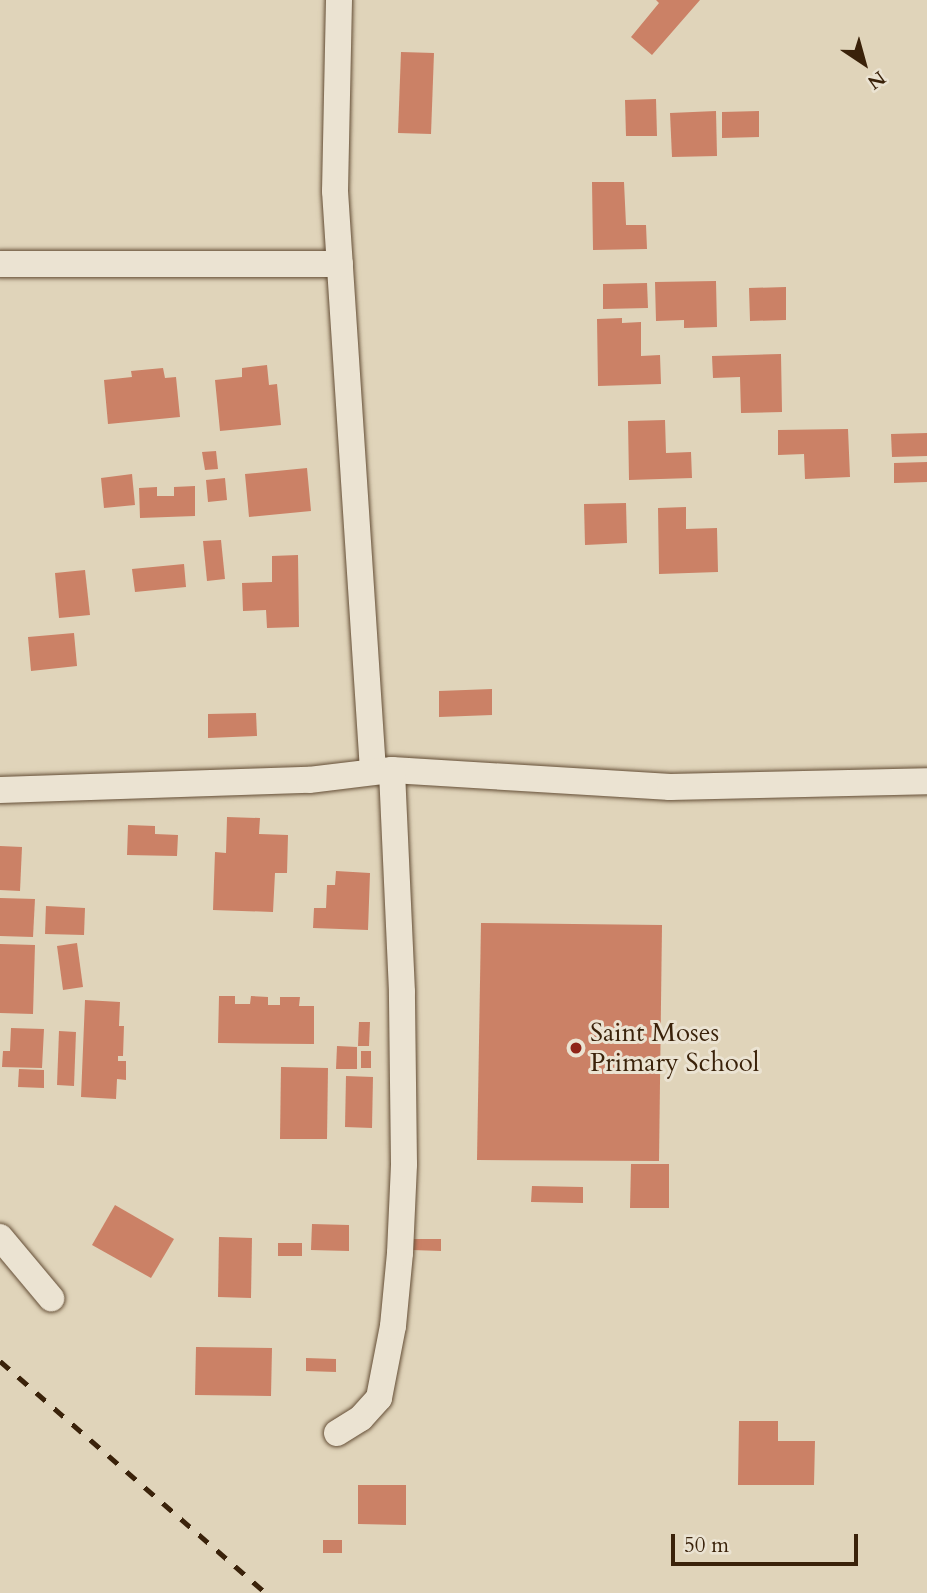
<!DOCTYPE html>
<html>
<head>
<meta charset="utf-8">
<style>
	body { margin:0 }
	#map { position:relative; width:927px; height:1593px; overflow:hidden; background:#e0d4ba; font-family:Cardo,serif }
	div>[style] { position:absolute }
	.building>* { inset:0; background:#cb8166 }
	.roads { filter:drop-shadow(0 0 2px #644e36) drop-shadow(0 0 2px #644e36) }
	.minor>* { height:26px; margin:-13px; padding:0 13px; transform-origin:13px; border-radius:13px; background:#ebe3d2 }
	.rail>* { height:5px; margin-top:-2.5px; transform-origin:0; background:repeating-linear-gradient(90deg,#3a220a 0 12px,transparent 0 24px) }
	.dots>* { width:19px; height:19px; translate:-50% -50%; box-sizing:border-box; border:4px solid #ebe3d2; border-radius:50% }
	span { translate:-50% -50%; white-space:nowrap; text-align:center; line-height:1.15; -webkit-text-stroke:6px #ebe3d2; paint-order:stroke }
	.poi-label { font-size:26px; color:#3a220a }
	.left { translate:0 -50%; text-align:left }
	.north { position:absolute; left:829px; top:28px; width:70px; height:70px; -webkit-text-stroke:5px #ebe3d2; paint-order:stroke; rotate:144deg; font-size:19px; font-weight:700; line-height:28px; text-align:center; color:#3a220a }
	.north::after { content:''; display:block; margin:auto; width:24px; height:32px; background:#3a220a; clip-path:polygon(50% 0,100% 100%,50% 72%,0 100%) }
	.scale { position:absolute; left:671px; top:1534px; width:187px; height:32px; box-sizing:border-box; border:4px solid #3a220a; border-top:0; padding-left:9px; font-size:21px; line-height:24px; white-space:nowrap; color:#3a220a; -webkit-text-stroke:5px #ebe3d2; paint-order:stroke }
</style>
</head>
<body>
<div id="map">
	<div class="building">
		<i style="clip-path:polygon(656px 0,700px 0,652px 55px,631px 37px,659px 3px)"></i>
		<i style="clip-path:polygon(401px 52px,434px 53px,431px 134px,398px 133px)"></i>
		<i style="clip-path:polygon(656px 99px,657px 136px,626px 136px,625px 100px)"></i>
		<i style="clip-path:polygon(716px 111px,717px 156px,672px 157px,670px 113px)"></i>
		<i style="clip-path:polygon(759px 111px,759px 137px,722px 138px,722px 112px)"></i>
		<i style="clip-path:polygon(592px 182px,624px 182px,626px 225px,646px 225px,647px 249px,593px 250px)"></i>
		<i style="clip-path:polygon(716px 281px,717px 327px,684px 328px,684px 320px,656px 321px,655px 282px)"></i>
		<i style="clip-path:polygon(647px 283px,648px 308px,603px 309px,603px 284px)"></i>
		<i style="clip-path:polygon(786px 287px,786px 320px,750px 321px,749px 288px)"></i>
		<i style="clip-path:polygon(622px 318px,622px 323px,641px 322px,641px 356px,660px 355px,661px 384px,598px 386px,597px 319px)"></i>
		<i style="clip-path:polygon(781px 354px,782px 412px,741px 413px,740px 377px,713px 378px,712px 356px)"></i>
		<i style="clip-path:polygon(267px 365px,269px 385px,277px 384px,281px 425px,220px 431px,215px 380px,242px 377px,242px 368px)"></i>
		<i style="clip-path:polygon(163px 368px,165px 378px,176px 377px,180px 417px,108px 424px,104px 380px,132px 377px,131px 371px)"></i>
		<i style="clip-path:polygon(665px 420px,666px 453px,691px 452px,692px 478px,629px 480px,628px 421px)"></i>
		<i style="clip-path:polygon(848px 429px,850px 477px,805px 479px,804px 454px,778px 455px,778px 430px)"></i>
		<i style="clip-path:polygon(927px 433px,927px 456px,892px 457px,891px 434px)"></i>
		<i style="clip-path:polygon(216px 451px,218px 469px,205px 470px,202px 452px)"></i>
		<i style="clip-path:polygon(927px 462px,927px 482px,894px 483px,894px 463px)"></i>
		<i style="clip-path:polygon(307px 468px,311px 511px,249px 517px,245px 474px)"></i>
		<i style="clip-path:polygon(132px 474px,135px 505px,104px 508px,101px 478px)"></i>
		<i style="clip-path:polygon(225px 478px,227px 500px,208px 502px,206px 480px)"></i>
		<i style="clip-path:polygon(195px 486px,195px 516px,140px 518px,139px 488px,157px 487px,157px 496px,174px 496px,174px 487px)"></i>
		<i style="clip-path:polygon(626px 503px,627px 543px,585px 545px,584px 504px)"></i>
		<i style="clip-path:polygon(686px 507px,686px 529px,717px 528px,718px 572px,659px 574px,658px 508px)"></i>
		<i style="clip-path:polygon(221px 540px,225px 579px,207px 581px,203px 541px)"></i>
		<i style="clip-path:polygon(298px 555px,299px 627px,267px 628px,266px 610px,243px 611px,242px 583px,272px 582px,272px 556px)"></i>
		<i style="clip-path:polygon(184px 564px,186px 587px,135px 592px,132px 569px)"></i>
		<i style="clip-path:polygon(85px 570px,90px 615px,59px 618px,55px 573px)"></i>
		<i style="clip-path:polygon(74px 633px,77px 666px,31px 671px,28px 637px)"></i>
		<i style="clip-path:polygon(492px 689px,492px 715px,439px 717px,439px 691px)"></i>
		<i style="clip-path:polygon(256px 713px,257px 736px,208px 738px,208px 714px)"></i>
		<i style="clip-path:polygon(227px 817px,260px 818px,259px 834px,288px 835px,287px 873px,275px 873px,273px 912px,213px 910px,215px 852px,226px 853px)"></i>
		<i style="clip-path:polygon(128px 825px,155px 826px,155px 834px,178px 835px,177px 856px,127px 855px)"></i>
		<i style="clip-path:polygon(0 846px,22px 847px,20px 891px,0 890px)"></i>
		<i style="clip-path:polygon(336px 871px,370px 873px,368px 930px,313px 928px,314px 908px,326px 908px,327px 885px,335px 885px)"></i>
		<i style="clip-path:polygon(0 898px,35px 899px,33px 937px,0 936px)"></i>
		<i style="clip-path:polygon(46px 906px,85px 908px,84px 935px,45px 934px)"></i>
		<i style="clip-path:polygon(481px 923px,662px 925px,659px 1161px,477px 1160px)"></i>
		<i style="clip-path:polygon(77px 943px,83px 987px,63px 990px,57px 946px)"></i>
		<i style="clip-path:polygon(0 944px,35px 945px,33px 1014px,0 1013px)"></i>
		<i style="clip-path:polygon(219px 996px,235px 996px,235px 1004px,250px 1004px,251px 996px,268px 997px,268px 1005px,280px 1005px,280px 997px,300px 997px,299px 1006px,314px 1006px,314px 1044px,218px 1043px)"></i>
		<i style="clip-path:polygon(85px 1000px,120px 1002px,119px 1026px,124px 1026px,123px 1056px,118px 1056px,118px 1061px,126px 1061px,126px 1080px,117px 1079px,116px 1099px,81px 1097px)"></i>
		<i style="clip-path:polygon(359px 1022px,370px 1022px,369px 1046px,358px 1046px)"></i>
		<i style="clip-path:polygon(11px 1028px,44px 1029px,42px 1068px,2px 1067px,3px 1051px,10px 1051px)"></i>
		<i style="clip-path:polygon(59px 1031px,76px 1032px,74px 1086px,57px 1085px)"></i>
		<i style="clip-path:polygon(337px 1046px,357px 1047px,357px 1069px,336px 1069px)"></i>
		<i style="clip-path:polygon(361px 1051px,371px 1051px,371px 1068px,361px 1068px)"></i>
		<i style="clip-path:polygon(281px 1067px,328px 1068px,327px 1139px,280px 1139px)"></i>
		<i style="clip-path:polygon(19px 1069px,44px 1070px,44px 1088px,18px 1087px)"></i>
		<i style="clip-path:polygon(346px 1076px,373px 1077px,372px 1128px,345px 1127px)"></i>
		<i style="clip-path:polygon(631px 1164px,669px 1164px,669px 1208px,630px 1208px)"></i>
		<i style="clip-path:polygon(532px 1186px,583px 1187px,583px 1203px,531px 1202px)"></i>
		<i style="clip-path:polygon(115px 1205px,174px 1239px,151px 1278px,92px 1245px)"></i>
		<i style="clip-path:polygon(312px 1224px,349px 1225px,349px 1251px,311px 1250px)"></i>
		<i style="clip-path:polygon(219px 1237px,252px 1238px,251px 1298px,218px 1297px)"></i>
		<i style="clip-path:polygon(412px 1239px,441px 1239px,441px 1251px,412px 1250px)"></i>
		<i style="clip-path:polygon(278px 1243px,302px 1243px,302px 1256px,278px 1256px)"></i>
		<i style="clip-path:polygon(196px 1347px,272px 1348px,271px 1396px,195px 1395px)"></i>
		<i style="clip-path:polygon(306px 1358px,336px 1359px,336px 1372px,306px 1371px)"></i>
		<i style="clip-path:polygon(739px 1421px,778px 1421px,778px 1441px,815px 1441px,814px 1485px,738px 1485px)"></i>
		<i style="clip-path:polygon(358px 1485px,406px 1485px,406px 1525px,358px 1524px)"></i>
		<i style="clip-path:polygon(323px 1540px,342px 1540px,342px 1553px,323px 1553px)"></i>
	</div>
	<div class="roads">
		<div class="minor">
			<i style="left:339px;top:0;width:191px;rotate:91.2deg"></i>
			<i style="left:335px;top:191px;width:581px;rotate:86.25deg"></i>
			<i style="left:0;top:264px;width:340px"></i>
			<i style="left:0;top:790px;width:309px;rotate:-1.9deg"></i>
			<i style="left:309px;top:780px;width:84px;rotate:-6.9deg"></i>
			<i style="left:392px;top:770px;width:279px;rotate:3.5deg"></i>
			<i style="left:670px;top:787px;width:257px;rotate:-1.3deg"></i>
			<i style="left:0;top:1237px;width:80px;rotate:50.1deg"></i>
			<i style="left:337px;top:1433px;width:28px;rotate:-32deg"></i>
			<i style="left:361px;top:1418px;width:27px;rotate:-48deg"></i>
			<i style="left:379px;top:1398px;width:73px;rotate:-79deg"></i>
			<i style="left:393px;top:1326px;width:73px;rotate:-84.5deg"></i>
			<i style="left:400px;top:1253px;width:89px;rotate:-87.4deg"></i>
			<i style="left:404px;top:1164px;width:172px;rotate:-90.7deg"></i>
			<i style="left:402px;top:992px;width:222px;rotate:-92.6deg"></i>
		</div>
	</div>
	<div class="rail">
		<i style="left:0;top:1361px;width:353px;rotate:41.1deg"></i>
	</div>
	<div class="dots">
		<i style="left:576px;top:1048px;background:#8f2418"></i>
	</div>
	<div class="poi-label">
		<span class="left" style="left:590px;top:1048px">Saint Moses<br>Primary School</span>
	</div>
	<div class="north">N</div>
	<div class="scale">50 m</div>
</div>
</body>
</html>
